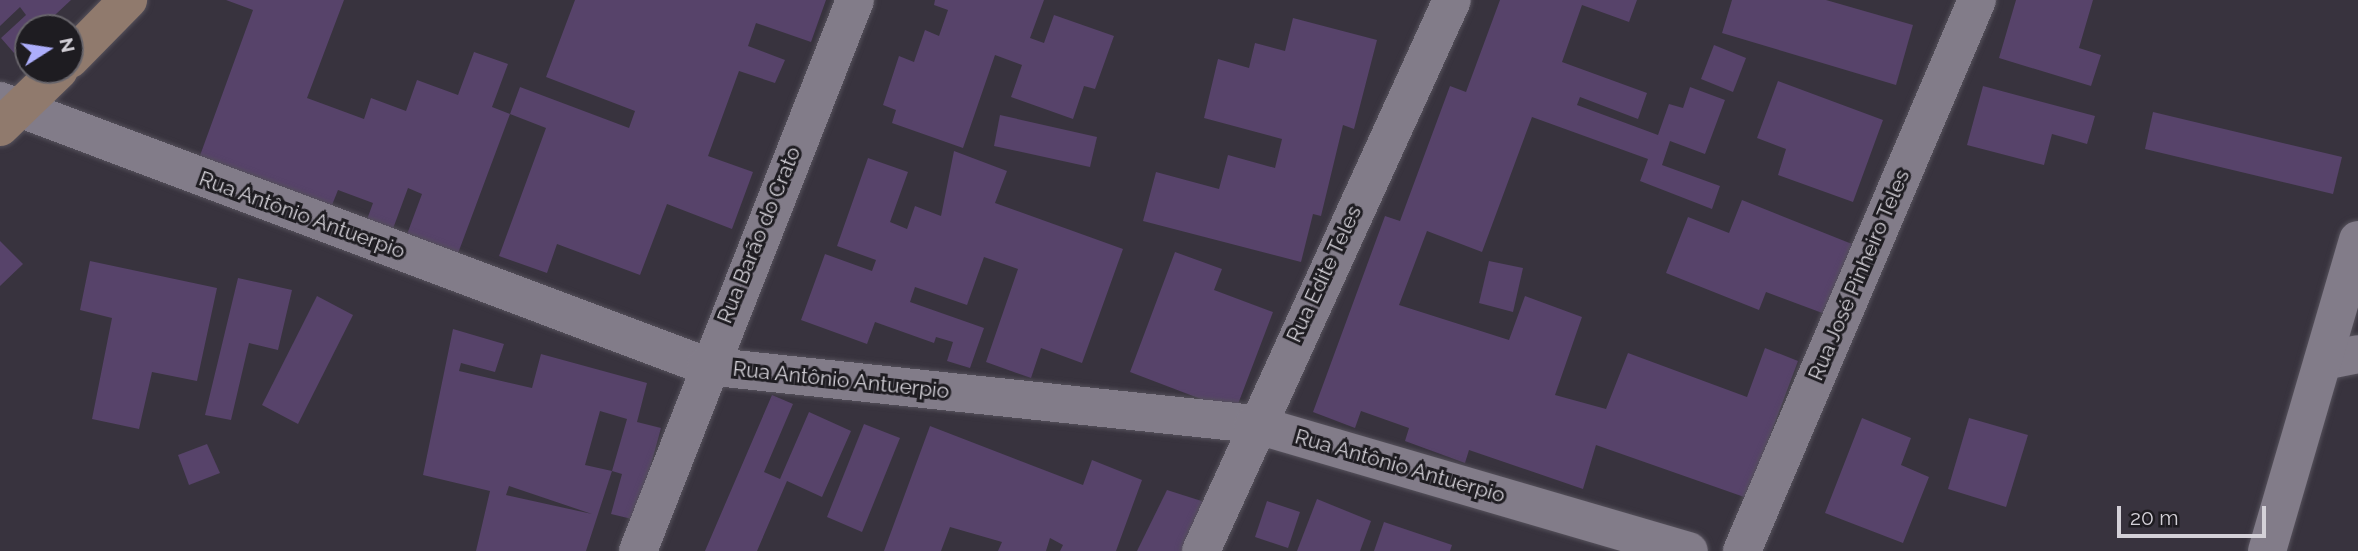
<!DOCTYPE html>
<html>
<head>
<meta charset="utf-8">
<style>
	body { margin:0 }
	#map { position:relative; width:2358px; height:551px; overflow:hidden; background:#38333e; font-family:Raleway,sans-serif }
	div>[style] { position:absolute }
	.building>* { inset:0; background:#57436a }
	.roads { filter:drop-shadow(0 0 2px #55515b) drop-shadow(0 0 2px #55515b) }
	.street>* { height:38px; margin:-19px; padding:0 19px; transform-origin:19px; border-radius:19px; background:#827c89 }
	.secondary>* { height:38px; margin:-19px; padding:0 19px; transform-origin:19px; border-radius:19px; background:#907a6d }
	span { translate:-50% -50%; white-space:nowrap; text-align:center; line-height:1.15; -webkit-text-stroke:6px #1e1c21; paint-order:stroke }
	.street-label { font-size:21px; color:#d4d1d8 }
	.north { position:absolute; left:14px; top:14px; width:70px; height:70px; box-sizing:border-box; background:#1e1c21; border:2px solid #67646a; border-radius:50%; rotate:78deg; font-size:19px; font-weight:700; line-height:28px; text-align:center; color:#d4d1d8 }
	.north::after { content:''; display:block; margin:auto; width:24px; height:32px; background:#adaefb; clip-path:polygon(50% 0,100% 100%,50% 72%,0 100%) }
	.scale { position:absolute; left:2117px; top:506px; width:149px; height:32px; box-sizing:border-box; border:4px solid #d4d1d8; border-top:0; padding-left:9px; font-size:21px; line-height:24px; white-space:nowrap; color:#d4d1d8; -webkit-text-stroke:5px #1e1c21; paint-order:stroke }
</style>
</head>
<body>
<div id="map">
	<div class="building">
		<i style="clip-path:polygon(0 0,71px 0,41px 28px,28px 28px,28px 40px,14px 53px,1px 38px,26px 15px,20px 7px,0 26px)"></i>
		<i style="clip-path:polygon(226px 0,344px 0,307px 98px,364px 119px,371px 98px,406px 111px,417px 80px,458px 95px,474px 52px,508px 64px,492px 107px,510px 114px,457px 256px,406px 237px,422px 194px,408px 188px,391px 234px,365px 225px,373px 203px,338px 190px,330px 210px,198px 161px,253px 10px)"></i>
		<i style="clip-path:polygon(575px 0,826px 0,811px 42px,756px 23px,748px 46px,785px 60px,775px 83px,739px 71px,708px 156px,753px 172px,732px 229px,667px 204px,640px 275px,557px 244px,547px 273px,499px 256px,546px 128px,510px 114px,520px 87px,629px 128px,635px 111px,546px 77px)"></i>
		<i style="clip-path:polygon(935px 0,1044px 0,1030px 38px,1044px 43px,1054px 15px,1114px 36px,1095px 89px,1084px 86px,1073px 119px,1011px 97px,1022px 65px,995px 55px,963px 148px,892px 123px,896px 110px,883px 105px,899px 56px,914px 62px,925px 30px,939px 36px,948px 10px,934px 5px)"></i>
		<i style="clip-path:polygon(1500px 0,1637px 0,1629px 22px,1582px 5px,1562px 62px,1647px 93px,1638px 119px,1580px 97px,1577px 105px,1658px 135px,1669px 104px,1683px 108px,1690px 87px,1725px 100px,1705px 154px,1670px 141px,1662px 165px,1720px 186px,1712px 209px,1640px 181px,1648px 159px,1532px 117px,1482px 252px,1427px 231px,1399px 305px,1509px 340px,1525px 296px,1582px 317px,1555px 395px,1606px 409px,1628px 353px,1747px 397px,1765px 348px,1798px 361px,1747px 498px,1596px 445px,1583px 489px,1469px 450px,1465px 463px,1405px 441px,1409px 428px,1361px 411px,1355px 428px,1313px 412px,1385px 216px,1400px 221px,1450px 86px,1466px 92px)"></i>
		<i style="clip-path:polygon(1732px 0,1826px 0,1913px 25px,1896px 85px,1722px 33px)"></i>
		<i style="clip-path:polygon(2016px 0,2093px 0,2079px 48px,2101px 55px,2091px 86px,1999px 58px)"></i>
		<i style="clip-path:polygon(1293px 18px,1377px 40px,1354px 129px,1343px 125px,1321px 216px,1313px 214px,1301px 262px,1143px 221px,1156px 172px,1219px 189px,1228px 155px,1275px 168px,1282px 139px,1204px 118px,1218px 59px,1249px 68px,1255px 43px,1285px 51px)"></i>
		<i style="clip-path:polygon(1714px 45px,1746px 58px,1733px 92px,1701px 79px)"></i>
		<i style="clip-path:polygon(1778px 81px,1883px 120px,1853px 202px,1778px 175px,1786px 149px,1757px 138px)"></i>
		<i style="clip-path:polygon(1983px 86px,2095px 116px,2087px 144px,2052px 134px,2044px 165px,1967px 145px)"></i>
		<i style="clip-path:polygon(2153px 112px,2342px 157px,2333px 194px,2145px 149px)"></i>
		<i style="clip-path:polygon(1000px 115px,1097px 137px,1090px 167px,994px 146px)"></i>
		<i style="clip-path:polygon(954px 151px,1007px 171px,995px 203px,1123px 249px,1082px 363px,1041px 348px,1031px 378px,986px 362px,1018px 269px,984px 257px,967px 305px,915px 287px,910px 302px,984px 328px,970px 368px,947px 361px,953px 342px,936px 337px,934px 343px,875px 322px,867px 344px,801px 320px,825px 254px,872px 271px,876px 260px,837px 246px,868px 158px,908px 172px,890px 222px,907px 229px,915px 206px,941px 216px)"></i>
		<i style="clip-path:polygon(1742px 200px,1852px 244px,1825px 314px,1766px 292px,1759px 310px,1666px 273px,1688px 217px,1729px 233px)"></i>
		<i style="clip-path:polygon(0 241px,23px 264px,0 286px)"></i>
		<i style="clip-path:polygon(1175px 252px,1222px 269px,1214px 290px,1273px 312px,1235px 412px,1130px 372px)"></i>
		<i style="clip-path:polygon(90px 261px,217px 288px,197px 381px,152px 372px,139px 429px,92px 419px,112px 318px,80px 310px)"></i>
		<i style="clip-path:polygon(1489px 261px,1523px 268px,1513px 312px,1479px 303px)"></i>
		<i style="clip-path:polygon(238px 278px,292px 290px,278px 350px,249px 343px,231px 420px,205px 415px)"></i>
		<i style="clip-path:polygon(317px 296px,353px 315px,298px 424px,262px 405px)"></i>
		<i style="clip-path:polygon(evenodd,453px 329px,504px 344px,495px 372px,461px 363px,459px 371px,532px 388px,541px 354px,647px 383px,637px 422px,661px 428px,636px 520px,611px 514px,622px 474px,612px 471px,586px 551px,476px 551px,490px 491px,423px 475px,453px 329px,600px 411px,627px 419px,612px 471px,585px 465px,600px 411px,453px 329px,509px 486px,592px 514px,506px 495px,509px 486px)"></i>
		<i style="clip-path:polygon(772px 395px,793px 404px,764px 472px,780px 479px,809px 412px,851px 431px,822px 497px,787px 481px,757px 551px,705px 551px)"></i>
		<i style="clip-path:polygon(1862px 418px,1911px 438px,1901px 465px,1929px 477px,1903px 543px,1825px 513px)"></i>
		<i style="clip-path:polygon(1969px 418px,2028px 435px,2006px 507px,1948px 489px)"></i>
		<i style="clip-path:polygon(864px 424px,900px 438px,862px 532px,827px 517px)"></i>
		<i style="clip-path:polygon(930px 426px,1083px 485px,1092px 460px,1142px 480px,1116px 551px,1060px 551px,1063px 545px,1050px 538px,1046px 551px,998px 551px,1002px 542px,950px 527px,941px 551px,884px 551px)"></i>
		<i style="clip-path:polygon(207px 444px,220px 473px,189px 485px,178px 455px)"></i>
		<i style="clip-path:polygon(1167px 490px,1211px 504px,1193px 551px,1137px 551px)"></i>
		<i style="clip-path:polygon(1317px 499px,1371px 521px,1360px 551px,1297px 551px)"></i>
		<i style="clip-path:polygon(1267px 501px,1300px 512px,1288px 548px,1255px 537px)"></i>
		<i style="clip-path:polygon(1384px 522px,1452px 545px,1450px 551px,1374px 551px)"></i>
	</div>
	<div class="roads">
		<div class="street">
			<i style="left:0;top:101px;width:754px;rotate:20.57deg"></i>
			<i style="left:706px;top:366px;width:551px;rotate:6.04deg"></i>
			<i style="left:1254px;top:424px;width:453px;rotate:16.3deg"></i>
			<i style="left:2323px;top:361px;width:36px;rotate:-11deg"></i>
			<i style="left:638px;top:551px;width:592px;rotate:-68.5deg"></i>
			<i style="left:1201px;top:551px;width:605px;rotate:-65.51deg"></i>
			<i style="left:1742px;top:551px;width:599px;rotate:-66.9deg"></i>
			<i style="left:2267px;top:551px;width:324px;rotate:-73.7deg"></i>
		</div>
		<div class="secondary">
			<i style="left:70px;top:59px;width:83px;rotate:-45.5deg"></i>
			<i style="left:0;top:127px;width:82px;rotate:-44deg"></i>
		</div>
	</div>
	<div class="street-label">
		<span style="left:302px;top:215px;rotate:20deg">Rua Antônio Antuerpio</span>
		<span style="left:759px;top:235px;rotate:-68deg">Rua Barão do Crato</span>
		<span style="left:1324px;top:274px;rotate:-65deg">Rua Edite Teles</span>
		<span style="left:1859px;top:275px;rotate:-67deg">Rua José Pinheiro Teles</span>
		<span style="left:841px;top:380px;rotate:6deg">Rua Antônio Antuerpio</span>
		<span style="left:1400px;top:466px;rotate:16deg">Rua Antônio Antuerpio</span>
	</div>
	<div class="north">N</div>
	<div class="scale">20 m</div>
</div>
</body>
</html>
